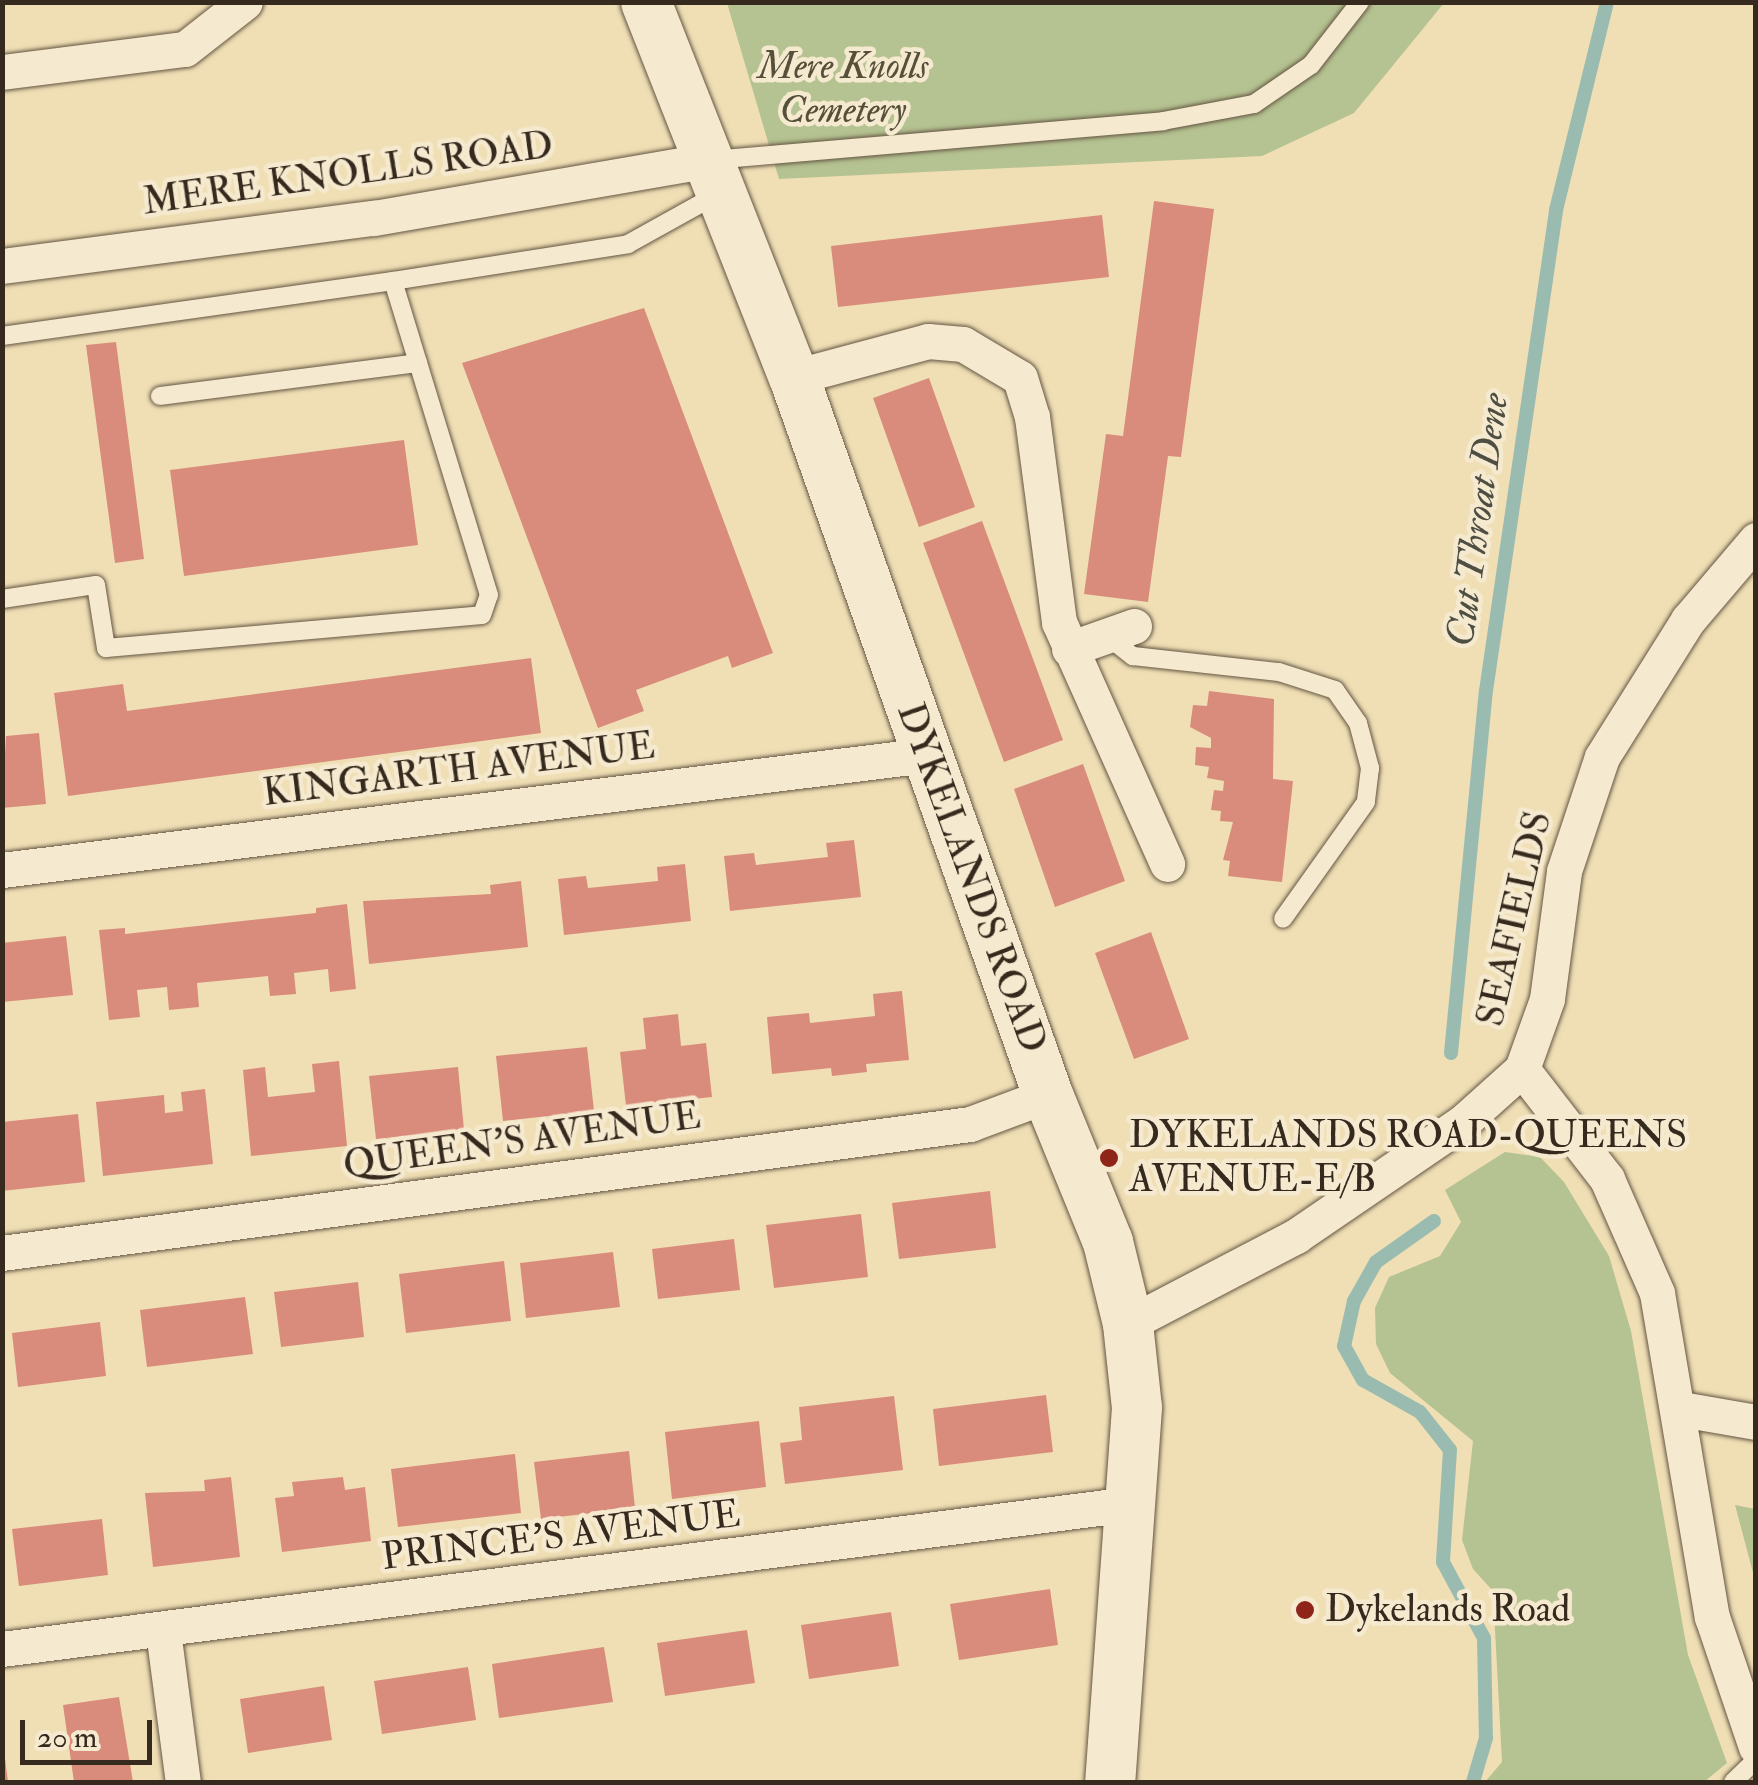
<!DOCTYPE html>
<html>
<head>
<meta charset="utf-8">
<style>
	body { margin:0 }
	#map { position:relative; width:1758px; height:1785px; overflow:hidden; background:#f0dfb5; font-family:"IM FELL Double Pica",serif }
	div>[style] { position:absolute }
	.green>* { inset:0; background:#b5c291 }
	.stream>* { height:14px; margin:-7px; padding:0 7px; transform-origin:7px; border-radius:7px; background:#9abcb0 }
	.building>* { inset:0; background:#d98c7b }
	.roads { filter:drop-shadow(0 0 2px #645643) drop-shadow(0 0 2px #645643) }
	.service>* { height:18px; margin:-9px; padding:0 9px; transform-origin:9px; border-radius:9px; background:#f5eacf }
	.minor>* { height:35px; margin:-17.5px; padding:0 17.5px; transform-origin:17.5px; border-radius:17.5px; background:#f5eacf }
	.secondary>* { height:50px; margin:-25px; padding:0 25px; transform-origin:25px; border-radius:25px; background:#f5eacf }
	.dots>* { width:28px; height:28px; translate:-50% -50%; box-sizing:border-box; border:5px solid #f5eacf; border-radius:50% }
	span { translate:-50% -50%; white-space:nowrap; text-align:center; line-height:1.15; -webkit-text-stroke:9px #f5eacf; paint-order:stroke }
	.park-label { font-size:38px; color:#564f3a; font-style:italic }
	.street-label { font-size:38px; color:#36291d }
	.poi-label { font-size:38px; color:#36291d }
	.left { translate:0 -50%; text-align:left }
	.water-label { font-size:40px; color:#4f4e42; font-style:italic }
	.frame { position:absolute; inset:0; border:5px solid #36291d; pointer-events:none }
	.scale { position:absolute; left:20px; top:1720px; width:132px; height:45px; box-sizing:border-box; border:5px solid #36291d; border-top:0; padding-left:12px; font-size:30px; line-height:35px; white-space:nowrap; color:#36291d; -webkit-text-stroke:8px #f5eacf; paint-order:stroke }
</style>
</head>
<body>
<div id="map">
	<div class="green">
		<i style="clip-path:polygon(727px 3px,1444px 3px,1354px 113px,1262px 156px,779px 179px)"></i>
		<i style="clip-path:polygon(1505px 1152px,1540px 1157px,1564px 1182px,1609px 1256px,1631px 1331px,1688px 1655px,1727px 1763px,1704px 1782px,1485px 1782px,1502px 1762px,1493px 1591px,1473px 1569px,1462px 1540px,1473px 1441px,1390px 1373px,1376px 1344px,1375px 1308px,1389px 1277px,1440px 1256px,1461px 1222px,1445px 1190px)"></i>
		<i style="clip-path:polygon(1735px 1505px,1755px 1509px,1755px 1580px)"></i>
	</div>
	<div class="stream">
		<i style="left:1451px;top:1053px;width:364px;rotate:-84.5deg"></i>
		<i style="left:1486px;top:691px;width:486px;rotate:-81.7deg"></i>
		<i style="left:1556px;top:210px;width:214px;rotate:-76.2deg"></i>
		<i style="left:1434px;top:1221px;width:71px;rotate:144.7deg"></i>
		<i style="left:1376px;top:1262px;width:45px;rotate:119.4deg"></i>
		<i style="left:1354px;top:1301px;width:46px;rotate:102.5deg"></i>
		<i style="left:1344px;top:1346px;width:39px;rotate:61deg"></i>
		<i style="left:1363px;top:1380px;width:65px;rotate:29.3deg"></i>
		<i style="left:1420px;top:1412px;width:48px;rotate:51.7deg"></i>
		<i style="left:1450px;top:1450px;width:112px;rotate:93.6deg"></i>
		<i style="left:1443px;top:1562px;width:86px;rotate:61.7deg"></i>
		<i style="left:1484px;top:1638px;width:100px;rotate:88.9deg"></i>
		<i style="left:1486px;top:1738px;width:46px;rotate:106.5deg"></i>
	</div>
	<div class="building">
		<i style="clip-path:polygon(1154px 201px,1214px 209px,1181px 457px,1168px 456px,1148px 602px,1084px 594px,1106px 434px,1123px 436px)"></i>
		<i style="clip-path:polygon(1102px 215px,1109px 277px,838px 307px,831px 246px)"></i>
		<i style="clip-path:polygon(644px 308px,773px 653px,732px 668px,728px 656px,636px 690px,644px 711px,598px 728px,462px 363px)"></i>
		<i style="clip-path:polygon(116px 342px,144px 559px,115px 563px,86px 345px)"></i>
		<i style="clip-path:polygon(929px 378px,975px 507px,919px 527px,873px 398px)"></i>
		<i style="clip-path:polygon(404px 440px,418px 545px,184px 576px,170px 470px)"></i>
		<i style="clip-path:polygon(982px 521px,1063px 740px,1004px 762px,923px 543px)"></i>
		<i style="clip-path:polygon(531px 658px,541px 733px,68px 796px,54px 693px,123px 684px,127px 711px)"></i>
		<i style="clip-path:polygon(1209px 691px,1274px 699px,1273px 779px,1293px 781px,1282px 882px,1228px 876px,1230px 861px,1223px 860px,1233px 822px,1220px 821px,1221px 811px,1211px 810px,1214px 790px,1223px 791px,1224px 781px,1207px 778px,1209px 767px,1195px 765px,1196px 747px,1211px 748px,1211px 738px,1190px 727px,1193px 705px,1207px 706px)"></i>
		<i style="clip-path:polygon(39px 733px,46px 804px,2px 808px,6px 736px)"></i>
		<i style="clip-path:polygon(1083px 764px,1125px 881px,1055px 907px,1014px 789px)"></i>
		<i style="clip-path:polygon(854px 840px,861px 897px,730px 911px,724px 856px,754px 853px,756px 865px,828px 857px,826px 843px)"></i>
		<i style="clip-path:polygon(685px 864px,691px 921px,564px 935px,558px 879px,586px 876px,588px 888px,658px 881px,657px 867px)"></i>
		<i style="clip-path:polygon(521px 881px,528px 947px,369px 964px,363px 901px,491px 894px,490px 885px)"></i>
		<i style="clip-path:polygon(347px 904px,356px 989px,330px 992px,328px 969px,294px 973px,296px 994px,270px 996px,268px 976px,197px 983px,199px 1007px,169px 1010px,167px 987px,137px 990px,140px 1017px,109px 1020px,99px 930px,125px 928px,125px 934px,316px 913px,316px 908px)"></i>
		<i style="clip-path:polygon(1151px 932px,1189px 1039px,1134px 1059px,1095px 953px)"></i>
		<i style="clip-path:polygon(66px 936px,73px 995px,2px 1002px,2px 943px)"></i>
		<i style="clip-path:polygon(902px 991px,909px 1060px,866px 1064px,867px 1072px,832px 1076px,831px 1068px,772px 1074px,767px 1017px,809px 1013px,810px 1023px,875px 1016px,873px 994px)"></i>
		<i style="clip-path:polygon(678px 1014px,681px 1046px,706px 1043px,712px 1097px,626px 1106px,620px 1052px,646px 1049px,643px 1018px)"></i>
		<i style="clip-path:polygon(587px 1047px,594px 1111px,503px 1121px,496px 1056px)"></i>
		<i style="clip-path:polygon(339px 1061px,347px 1146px,251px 1156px,243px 1070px,265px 1067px,268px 1097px,315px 1092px,312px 1064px)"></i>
		<i style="clip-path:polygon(458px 1067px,464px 1130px,376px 1139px,369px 1076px)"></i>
		<i style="clip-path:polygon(205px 1089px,213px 1164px,103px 1176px,96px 1102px,164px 1095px,165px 1113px,183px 1111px,181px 1092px)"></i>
		<i style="clip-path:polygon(78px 1114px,85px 1182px,2px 1191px,2px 1122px)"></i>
		<i style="clip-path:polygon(990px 1191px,996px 1248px,899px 1259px,892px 1203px)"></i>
		<i style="clip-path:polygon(861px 1214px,868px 1277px,774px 1288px,766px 1225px)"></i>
		<i style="clip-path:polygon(734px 1239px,740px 1290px,658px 1299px,652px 1249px)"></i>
		<i style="clip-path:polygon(613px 1252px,620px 1307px,526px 1318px,520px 1263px)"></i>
		<i style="clip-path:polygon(504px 1261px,511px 1321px,406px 1333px,399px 1274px)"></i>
		<i style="clip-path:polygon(358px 1282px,364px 1337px,281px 1347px,274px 1292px)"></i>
		<i style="clip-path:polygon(245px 1297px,253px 1354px,147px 1367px,140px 1310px)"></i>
		<i style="clip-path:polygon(100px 1322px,106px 1376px,18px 1387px,12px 1333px)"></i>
		<i style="clip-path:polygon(1046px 1395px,1053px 1452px,939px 1466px,933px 1409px)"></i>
		<i style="clip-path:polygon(894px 1396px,903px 1470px,785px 1484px,780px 1443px,802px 1440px,799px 1407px)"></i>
		<i style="clip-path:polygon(759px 1421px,766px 1487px,672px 1499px,665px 1432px)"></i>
		<i style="clip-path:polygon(629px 1451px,635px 1508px,541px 1519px,534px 1462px)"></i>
		<i style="clip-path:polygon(515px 1454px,521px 1513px,398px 1527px,391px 1469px)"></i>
		<i style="clip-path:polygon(231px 1477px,240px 1557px,153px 1567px,145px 1493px,205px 1491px,204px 1480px)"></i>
		<i style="clip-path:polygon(343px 1477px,345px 1490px,365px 1487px,371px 1541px,282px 1552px,275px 1498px,294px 1496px,292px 1482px)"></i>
		<i style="clip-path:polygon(102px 1519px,108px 1575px,19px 1586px,12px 1529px)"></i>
		<i style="clip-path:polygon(1050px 1589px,1058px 1645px,959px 1660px,950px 1604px)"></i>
		<i style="clip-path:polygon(891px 1612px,899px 1666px,809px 1679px,801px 1625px)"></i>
		<i style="clip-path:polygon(747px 1630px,755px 1683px,665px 1696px,657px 1643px)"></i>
		<i style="clip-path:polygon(604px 1647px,613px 1702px,499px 1718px,492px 1664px)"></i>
		<i style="clip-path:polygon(468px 1667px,476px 1720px,382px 1734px,374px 1681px)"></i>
		<i style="clip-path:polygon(324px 1686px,332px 1740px,248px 1753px,240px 1699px)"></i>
		<i style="clip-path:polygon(119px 1697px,133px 1782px,74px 1782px,63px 1705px)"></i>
		<i style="clip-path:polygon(2px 1758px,5px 1758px,8px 1782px,2px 1782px)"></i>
	</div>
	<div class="roads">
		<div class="service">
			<i style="left:712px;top:160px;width:453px;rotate:-4.9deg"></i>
			<i style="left:1163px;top:121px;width:93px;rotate:-10.6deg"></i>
			<i style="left:1254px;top:104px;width:69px;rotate:-34.4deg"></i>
			<i style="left:1311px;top:65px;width:80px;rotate:-52.1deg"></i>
			<i style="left:2px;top:336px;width:395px;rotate:-8deg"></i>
			<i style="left:160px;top:396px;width:260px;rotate:-7.3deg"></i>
			<i style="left:2px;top:599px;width:95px;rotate:-8.5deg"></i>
			<i style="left:96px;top:585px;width:64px;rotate:81deg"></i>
			<i style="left:106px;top:648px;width:377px;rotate:-5deg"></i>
			<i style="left:482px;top:615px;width:21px;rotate:-71deg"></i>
			<i style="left:489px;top:595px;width:328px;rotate:-107deg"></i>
			<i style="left:393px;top:281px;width:238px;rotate:-8.9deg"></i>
			<i style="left:628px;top:244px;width:103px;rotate:-29.1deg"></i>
			<i style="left:1107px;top:636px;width:33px;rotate:38deg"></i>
			<i style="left:1133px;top:656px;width:147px;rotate:6.3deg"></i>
			<i style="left:1279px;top:672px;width:59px;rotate:17.8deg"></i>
			<i style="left:1335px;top:690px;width:40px;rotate:55.1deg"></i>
			<i style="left:1358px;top:723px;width:47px;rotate:75.1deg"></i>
			<i style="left:1370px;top:768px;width:34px;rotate:97deg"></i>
			<i style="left:1366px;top:802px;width:143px;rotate:125.4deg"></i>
			<i style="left:1733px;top:1782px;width:32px;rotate:-44deg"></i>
		</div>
		<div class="minor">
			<i style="left:2px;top:72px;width:184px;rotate:-7.2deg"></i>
			<i style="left:185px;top:49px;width:76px;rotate:-38.1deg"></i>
			<i style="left:2px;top:266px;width:375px;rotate:-7.4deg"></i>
			<i style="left:374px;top:218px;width:335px;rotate:-9.8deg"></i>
			<i style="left:794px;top:377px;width:139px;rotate:-15deg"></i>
			<i style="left:928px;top:341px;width:35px;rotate:5deg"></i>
			<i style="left:963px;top:344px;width:66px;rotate:30.8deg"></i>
			<i style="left:1020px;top:378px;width:41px;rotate:72.9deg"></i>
			<i style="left:1032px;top:417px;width:207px;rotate:82.5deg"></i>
			<i style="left:1059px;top:622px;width:265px;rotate:65.9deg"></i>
			<i style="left:1069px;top:649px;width:69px;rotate:-19.5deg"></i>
			<i style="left:2px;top:870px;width:931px;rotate:-7.09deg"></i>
			<i style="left:1522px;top:1069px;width:139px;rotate:52.3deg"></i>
			<i style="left:1607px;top:1179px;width:124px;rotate:66.3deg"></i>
			<i style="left:1657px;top:1293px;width:329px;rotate:80.4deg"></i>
			<i style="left:1712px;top:1617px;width:137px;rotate:71.3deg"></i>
			<i style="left:2px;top:1253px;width:977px;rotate:-7.59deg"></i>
			<i style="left:970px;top:1124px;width:83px;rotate:-20.4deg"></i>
			<i style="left:1128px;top:1324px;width:190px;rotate:-27.6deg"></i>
			<i style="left:1296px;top:1236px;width:202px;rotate:-34.3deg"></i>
			<i style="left:1463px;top:1122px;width:79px;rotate:-41.9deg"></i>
			<i style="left:1522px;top:1069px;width:74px;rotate:-70.3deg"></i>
			<i style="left:1547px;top:999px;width:129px;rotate:-82.4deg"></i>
			<i style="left:1564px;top:871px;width:120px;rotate:-71.6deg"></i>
			<i style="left:1602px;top:757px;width:162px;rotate:-57.9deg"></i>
			<i style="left:1688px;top:620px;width:105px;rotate:-49.6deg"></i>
			<i style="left:1681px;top:1409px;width:76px;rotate:9.8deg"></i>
			<i style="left:163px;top:1631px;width:152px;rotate:82.5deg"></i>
			<i style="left:2px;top:1649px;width:1136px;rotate:-7.33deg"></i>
		</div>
		<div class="secondary">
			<i style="left:646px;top:2px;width:403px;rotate:68.5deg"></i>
			<i style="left:794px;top:377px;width:762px;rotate:70.52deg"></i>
			<i style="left:1048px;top:1095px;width:159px;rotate:67.8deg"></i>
			<i style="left:1108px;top:1242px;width:84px;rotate:76.3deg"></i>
			<i style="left:1128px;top:1324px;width:84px;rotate:83.9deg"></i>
			<i style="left:1137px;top:1408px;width:375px;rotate:94.1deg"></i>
		</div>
	</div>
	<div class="dots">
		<i style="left:1109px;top:1158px;background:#8f2418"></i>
		<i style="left:1305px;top:1610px;background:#8f2418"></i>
	</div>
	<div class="park-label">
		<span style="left:843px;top:89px">Mere Knolls<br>Cemetery</span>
	</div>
	<div class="street-label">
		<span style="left:348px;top:174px;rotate:-8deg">MERE KNOLLS ROAD</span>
		<span style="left:459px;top:770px;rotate:-7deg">KINGARTH AVENUE</span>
		<span style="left:971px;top:878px;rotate:70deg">DYKELANDS ROAD</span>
		<span style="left:1515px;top:919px;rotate:-77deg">SEAFIELDS</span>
		<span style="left:522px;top:1141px;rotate:-8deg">QUEEN'S AVENUE</span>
		<span style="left:561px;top:1536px;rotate:-7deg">PRINCE'S AVENUE</span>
	</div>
	<div class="poi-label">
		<span class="left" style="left:1129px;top:1158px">DYKELANDS ROAD-QUEENS<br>AVENUE-E/B</span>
		<span class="left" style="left:1325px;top:1610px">Dykelands Road</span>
	</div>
	<div class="water-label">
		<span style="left:1478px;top:520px;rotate:-82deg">Cut Throat Dene</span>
	</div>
	<div class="frame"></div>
	<div class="scale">20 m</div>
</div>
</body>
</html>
